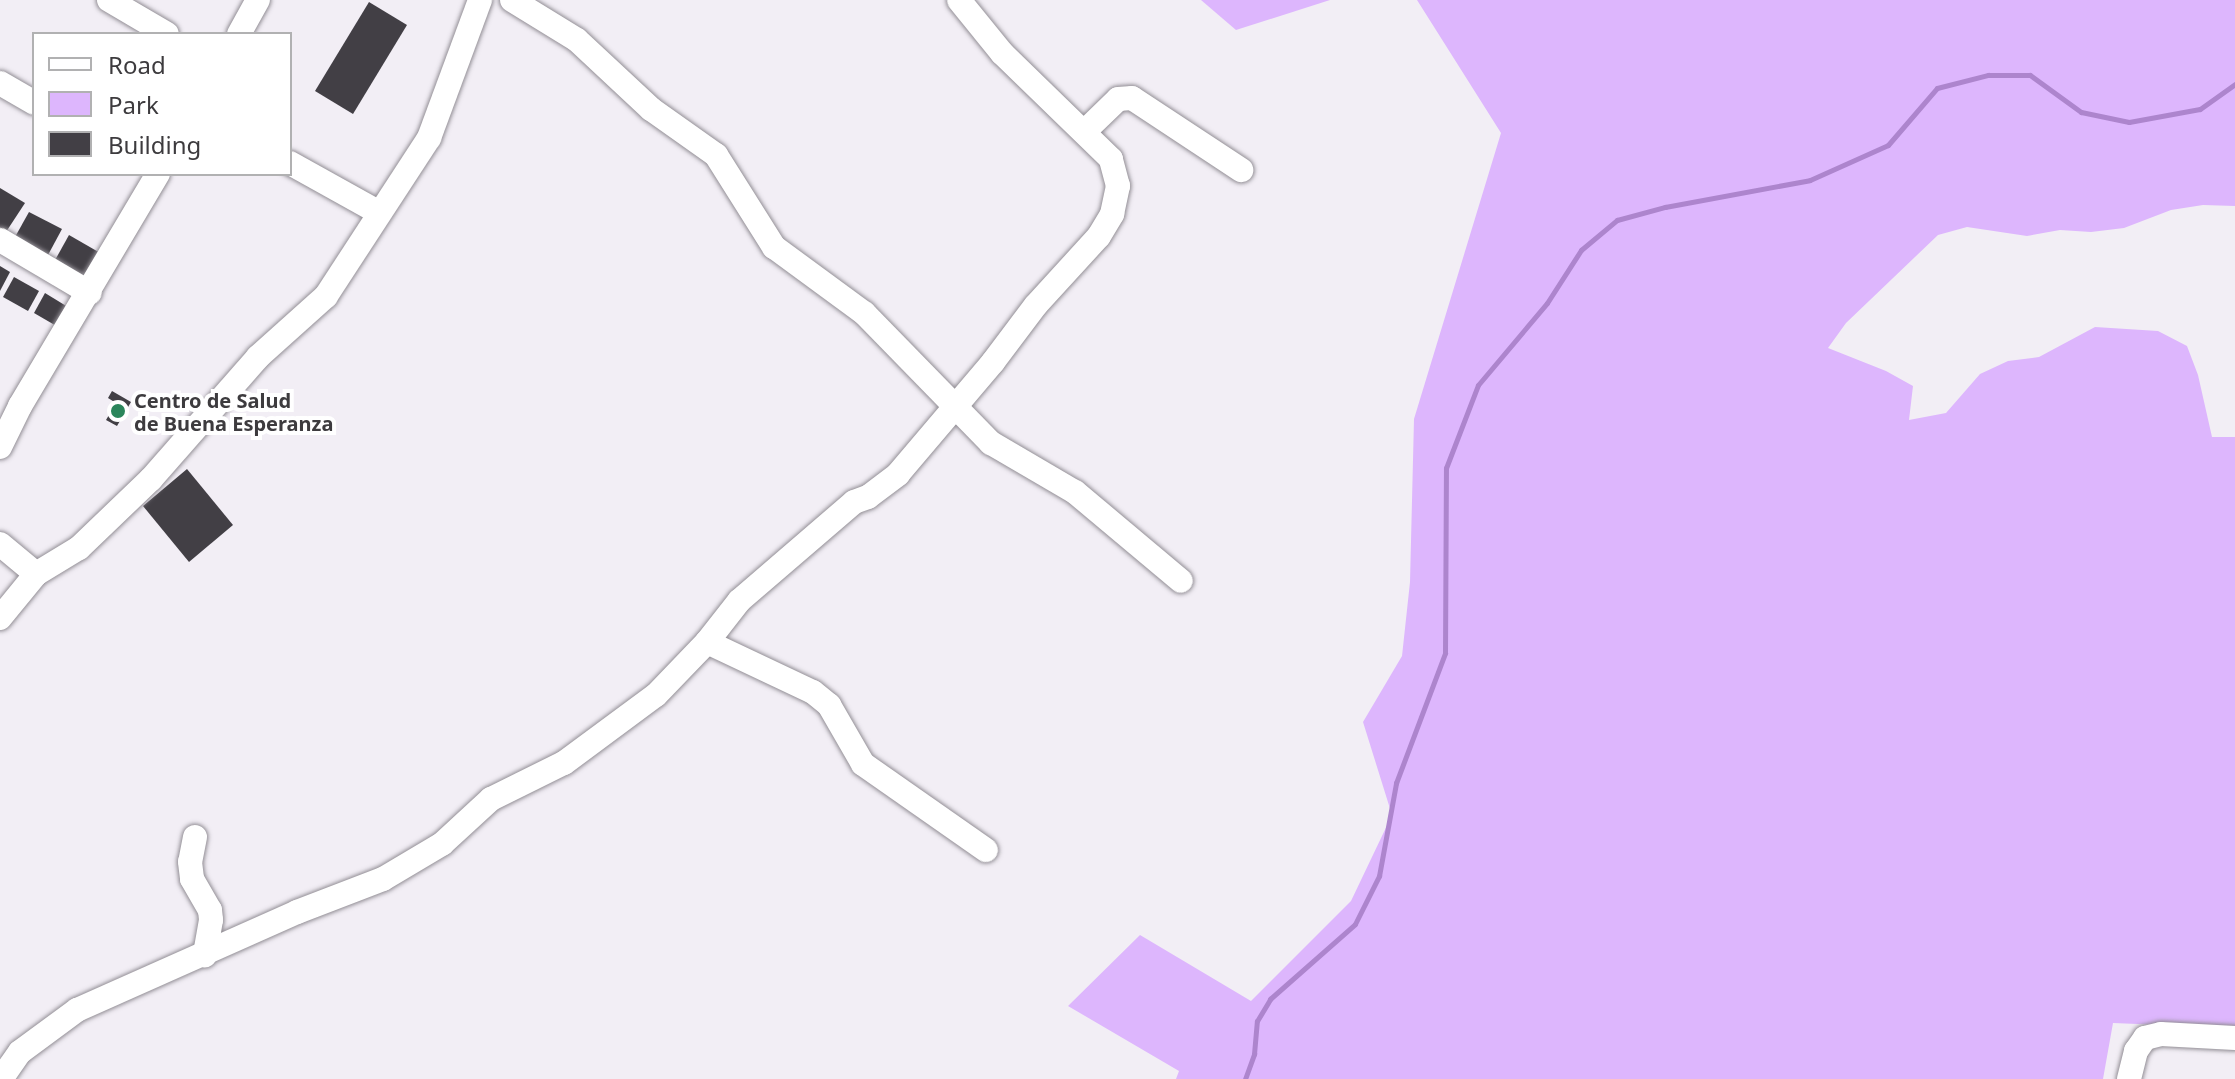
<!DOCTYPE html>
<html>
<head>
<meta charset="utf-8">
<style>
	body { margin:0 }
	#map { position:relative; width:2235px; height:1079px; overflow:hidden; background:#f2eef5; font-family:"Noto Sans",sans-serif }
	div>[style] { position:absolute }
	.green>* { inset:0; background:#ddb6fd }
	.stream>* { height:5px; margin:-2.5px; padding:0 2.5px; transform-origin:2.5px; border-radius:2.5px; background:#ad85cd }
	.building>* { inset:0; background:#423f45 }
	.roads { filter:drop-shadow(0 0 2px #928e95) drop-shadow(0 0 2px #928e95) }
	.minor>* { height:24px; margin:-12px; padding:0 12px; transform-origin:12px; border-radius:12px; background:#fff }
	.dots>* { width:22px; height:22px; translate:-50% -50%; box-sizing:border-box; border:4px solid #fff; border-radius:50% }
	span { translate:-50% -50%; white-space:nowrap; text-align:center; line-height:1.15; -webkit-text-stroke:8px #fff; paint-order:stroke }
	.poi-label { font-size:20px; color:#3d3b3e; font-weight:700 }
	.left { translate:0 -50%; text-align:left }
	.legend { position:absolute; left:32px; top:32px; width:260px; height:144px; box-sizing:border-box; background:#fff; border:2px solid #b1b1b2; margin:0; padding:10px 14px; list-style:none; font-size:24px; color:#3d3b3e }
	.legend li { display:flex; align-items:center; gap:16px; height:40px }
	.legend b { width:40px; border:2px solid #b1b1b2 }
</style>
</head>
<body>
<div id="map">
	<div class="green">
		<i style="clip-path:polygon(1201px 0,1330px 0,1236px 30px)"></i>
		<i style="clip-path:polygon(1417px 0,2235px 0,2235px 206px,2203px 205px,2171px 210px,2124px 228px,2091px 232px,2060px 230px,2027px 236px,1967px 227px,1938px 235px,1846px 323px,1828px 348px,1886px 371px,1913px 386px,1909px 420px,1946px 413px,1980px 374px,2008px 361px,2039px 357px,2095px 327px,2158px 331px,2187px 346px,2198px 375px,2212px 437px,2235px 437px,2235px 1028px,2113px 1023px,2103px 1079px,1176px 1079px,1179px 1071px,1068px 1006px,1140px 935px,1251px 1001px,1351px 901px,1392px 815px,1363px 722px,1402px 656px,1410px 582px,1414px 419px,1501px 133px)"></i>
	</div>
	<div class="stream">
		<i style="left:1245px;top:1079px;width:27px;rotate:-70deg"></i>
		<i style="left:1254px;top:1054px;width:33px;rotate:-85deg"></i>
		<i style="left:1257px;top:1021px;width:26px;rotate:-59deg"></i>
		<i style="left:1270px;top:999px;width:113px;rotate:-41.4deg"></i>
		<i style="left:1355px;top:924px;width:54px;rotate:-63.4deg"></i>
		<i style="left:1379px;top:876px;width:95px;rotate:-79.6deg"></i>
		<i style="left:1396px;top:783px;width:139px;rotate:-69.3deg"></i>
		<i style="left:1445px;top:653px;width:185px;rotate:-89.7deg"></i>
		<i style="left:1446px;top:468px;width:89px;rotate:-68.9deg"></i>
		<i style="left:1478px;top:385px;width:107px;rotate:-49.9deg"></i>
		<i style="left:1547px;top:303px;width:63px;rotate:-57.3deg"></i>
		<i style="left:1581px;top:250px;width:47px;rotate:-39.8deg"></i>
		<i style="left:1617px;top:220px;width:50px;rotate:-15.2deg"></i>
		<i style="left:1665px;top:207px;width:147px;rotate:-10.5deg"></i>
		<i style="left:1810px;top:180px;width:85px;rotate:-24.2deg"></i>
		<i style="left:1888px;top:145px;width:75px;rotate:-49.3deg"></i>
		<i style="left:1937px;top:88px;width:53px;rotate:-14.3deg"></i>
		<i style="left:1988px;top:75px;width:42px"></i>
		<i style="left:2030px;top:75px;width:63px;rotate:36deg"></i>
		<i style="left:2081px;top:112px;width:49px;rotate:11.8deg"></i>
		<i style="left:2129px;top:122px;width:72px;rotate:-10.4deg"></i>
		<i style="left:2200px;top:109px;width:43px;rotate:-35.5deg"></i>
	</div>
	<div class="building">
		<i style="clip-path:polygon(369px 2px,407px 25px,353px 114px,315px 91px)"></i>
		<i style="clip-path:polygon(0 188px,25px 203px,6px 232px,0 228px)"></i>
		<i style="clip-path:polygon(29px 212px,62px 229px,48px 255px,15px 237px)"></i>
		<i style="clip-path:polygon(69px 235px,102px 254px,88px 281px,54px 262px)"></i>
		<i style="clip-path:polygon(0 266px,10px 272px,0 291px)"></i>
		<i style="clip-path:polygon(14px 277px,39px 291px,28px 311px,3px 297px)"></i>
		<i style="clip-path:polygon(45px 293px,76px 312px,65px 331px,34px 313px)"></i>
		<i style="clip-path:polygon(112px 391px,131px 402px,117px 426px,106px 420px,116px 403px,108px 398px)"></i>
		<i style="clip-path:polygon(187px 469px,233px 525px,189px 562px,143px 506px)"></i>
	</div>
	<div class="roads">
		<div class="minor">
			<i style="left:109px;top:0;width:67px;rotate:30.4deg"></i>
			<i style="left:512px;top:0;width:76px;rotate:31.6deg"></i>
			<i style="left:577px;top:40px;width:101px;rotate:43deg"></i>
			<i style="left:651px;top:109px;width:80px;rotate:35.3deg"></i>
			<i style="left:716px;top:155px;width:109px;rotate:57.8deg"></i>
			<i style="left:774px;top:247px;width:112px;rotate:36.3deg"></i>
			<i style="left:864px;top:313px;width:182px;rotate:45.7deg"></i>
			<i style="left:991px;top:443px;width:97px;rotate:30.3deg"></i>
			<i style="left:1075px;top:492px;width:138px;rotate:40deg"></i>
			<i style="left:239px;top:34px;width:39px;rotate:-61deg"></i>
			<i style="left:0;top:83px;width:39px;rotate:30deg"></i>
			<i style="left:1084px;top:132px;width:47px;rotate:-44.1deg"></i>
			<i style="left:1118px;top:99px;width:14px;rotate:-4deg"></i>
			<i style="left:1132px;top:98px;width:131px;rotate:33.4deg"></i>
			<i style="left:290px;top:163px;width:101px;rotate:29.1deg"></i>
			<i style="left:0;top:240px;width:104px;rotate:30.5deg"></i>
			<i style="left:0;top:447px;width:46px;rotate:-64deg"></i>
			<i style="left:20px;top:406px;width:270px;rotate:-59.3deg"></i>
			<i style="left:0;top:544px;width:47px;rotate:39.8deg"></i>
			<i style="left:0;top:618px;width:57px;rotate:-50.7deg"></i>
			<i style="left:36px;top:574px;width:50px;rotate:-31.2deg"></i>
			<i style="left:79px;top:548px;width:100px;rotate:-43.8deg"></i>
			<i style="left:151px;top:479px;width:162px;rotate:-48.7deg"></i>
			<i style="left:258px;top:357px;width:91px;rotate:-41.9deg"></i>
			<i style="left:326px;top:296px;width:189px;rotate:-56.9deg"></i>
			<i style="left:429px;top:138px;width:147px;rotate:-69.7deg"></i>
			<i style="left:707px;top:642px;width:117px;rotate:25.3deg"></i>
			<i style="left:813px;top:692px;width:21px;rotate:39deg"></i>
			<i style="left:829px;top:705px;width:68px;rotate:60deg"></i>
			<i style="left:863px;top:764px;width:150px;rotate:35deg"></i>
			<i style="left:195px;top:837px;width:25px;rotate:101deg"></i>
			<i style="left:190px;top:862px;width:17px;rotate:83deg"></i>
			<i style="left:192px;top:879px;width:36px;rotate:60deg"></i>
			<i style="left:210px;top:910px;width:10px;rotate:84deg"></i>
			<i style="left:211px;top:920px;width:36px;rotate:100deg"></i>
			<i style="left:1px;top:1079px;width:33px;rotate:-55deg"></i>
			<i style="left:20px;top:1052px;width:71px;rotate:-36.4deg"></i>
			<i style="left:77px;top:1010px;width:241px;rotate:-24deg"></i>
			<i style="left:297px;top:912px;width:92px;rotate:-21deg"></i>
			<i style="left:383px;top:879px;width:69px;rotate:-30.7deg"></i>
			<i style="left:442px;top:844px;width:67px;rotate:-42.6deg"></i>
			<i style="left:491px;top:799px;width:81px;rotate:-26.3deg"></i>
			<i style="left:564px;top:763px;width:114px;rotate:-36.5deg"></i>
			<i style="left:656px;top:695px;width:74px;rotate:-46.1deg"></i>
			<i style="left:707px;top:642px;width:52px;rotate:-52deg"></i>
			<i style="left:739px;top:601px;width:152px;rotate:-40.7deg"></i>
			<i style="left:854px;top:502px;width:15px;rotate:-20deg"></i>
			<i style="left:868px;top:497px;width:38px;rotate:-37deg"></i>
			<i style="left:898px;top:474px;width:147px;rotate:-49.7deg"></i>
			<i style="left:993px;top:362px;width:71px;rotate:-53deg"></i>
			<i style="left:1036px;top:305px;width:93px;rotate:-47.6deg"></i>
			<i style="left:1099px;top:236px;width:26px;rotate:-59deg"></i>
			<i style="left:1112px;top:214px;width:29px;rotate:-78deg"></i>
			<i style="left:1118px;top:186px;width:28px;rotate:-105deg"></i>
			<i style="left:1111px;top:159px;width:152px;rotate:-135.8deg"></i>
			<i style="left:1002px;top:53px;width:68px;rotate:-129.1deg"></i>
			<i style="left:2129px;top:1079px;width:29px;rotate:-76deg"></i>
			<i style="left:2136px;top:1051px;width:16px;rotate:-55deg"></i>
			<i style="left:2145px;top:1038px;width:16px;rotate:-14deg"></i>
			<i style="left:2161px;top:1034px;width:74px;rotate:3.1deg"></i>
		</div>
	</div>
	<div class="dots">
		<i style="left:118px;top:411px;background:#2b855b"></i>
	</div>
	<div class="poi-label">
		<span class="left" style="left:134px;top:412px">Centro de Salud<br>de Buena Esperanza</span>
	</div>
	<ul class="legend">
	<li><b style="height:10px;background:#fff"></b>Road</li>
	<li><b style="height:22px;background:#ddb6fd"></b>Park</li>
	<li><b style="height:22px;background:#423f45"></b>Building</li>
	</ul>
</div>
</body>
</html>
